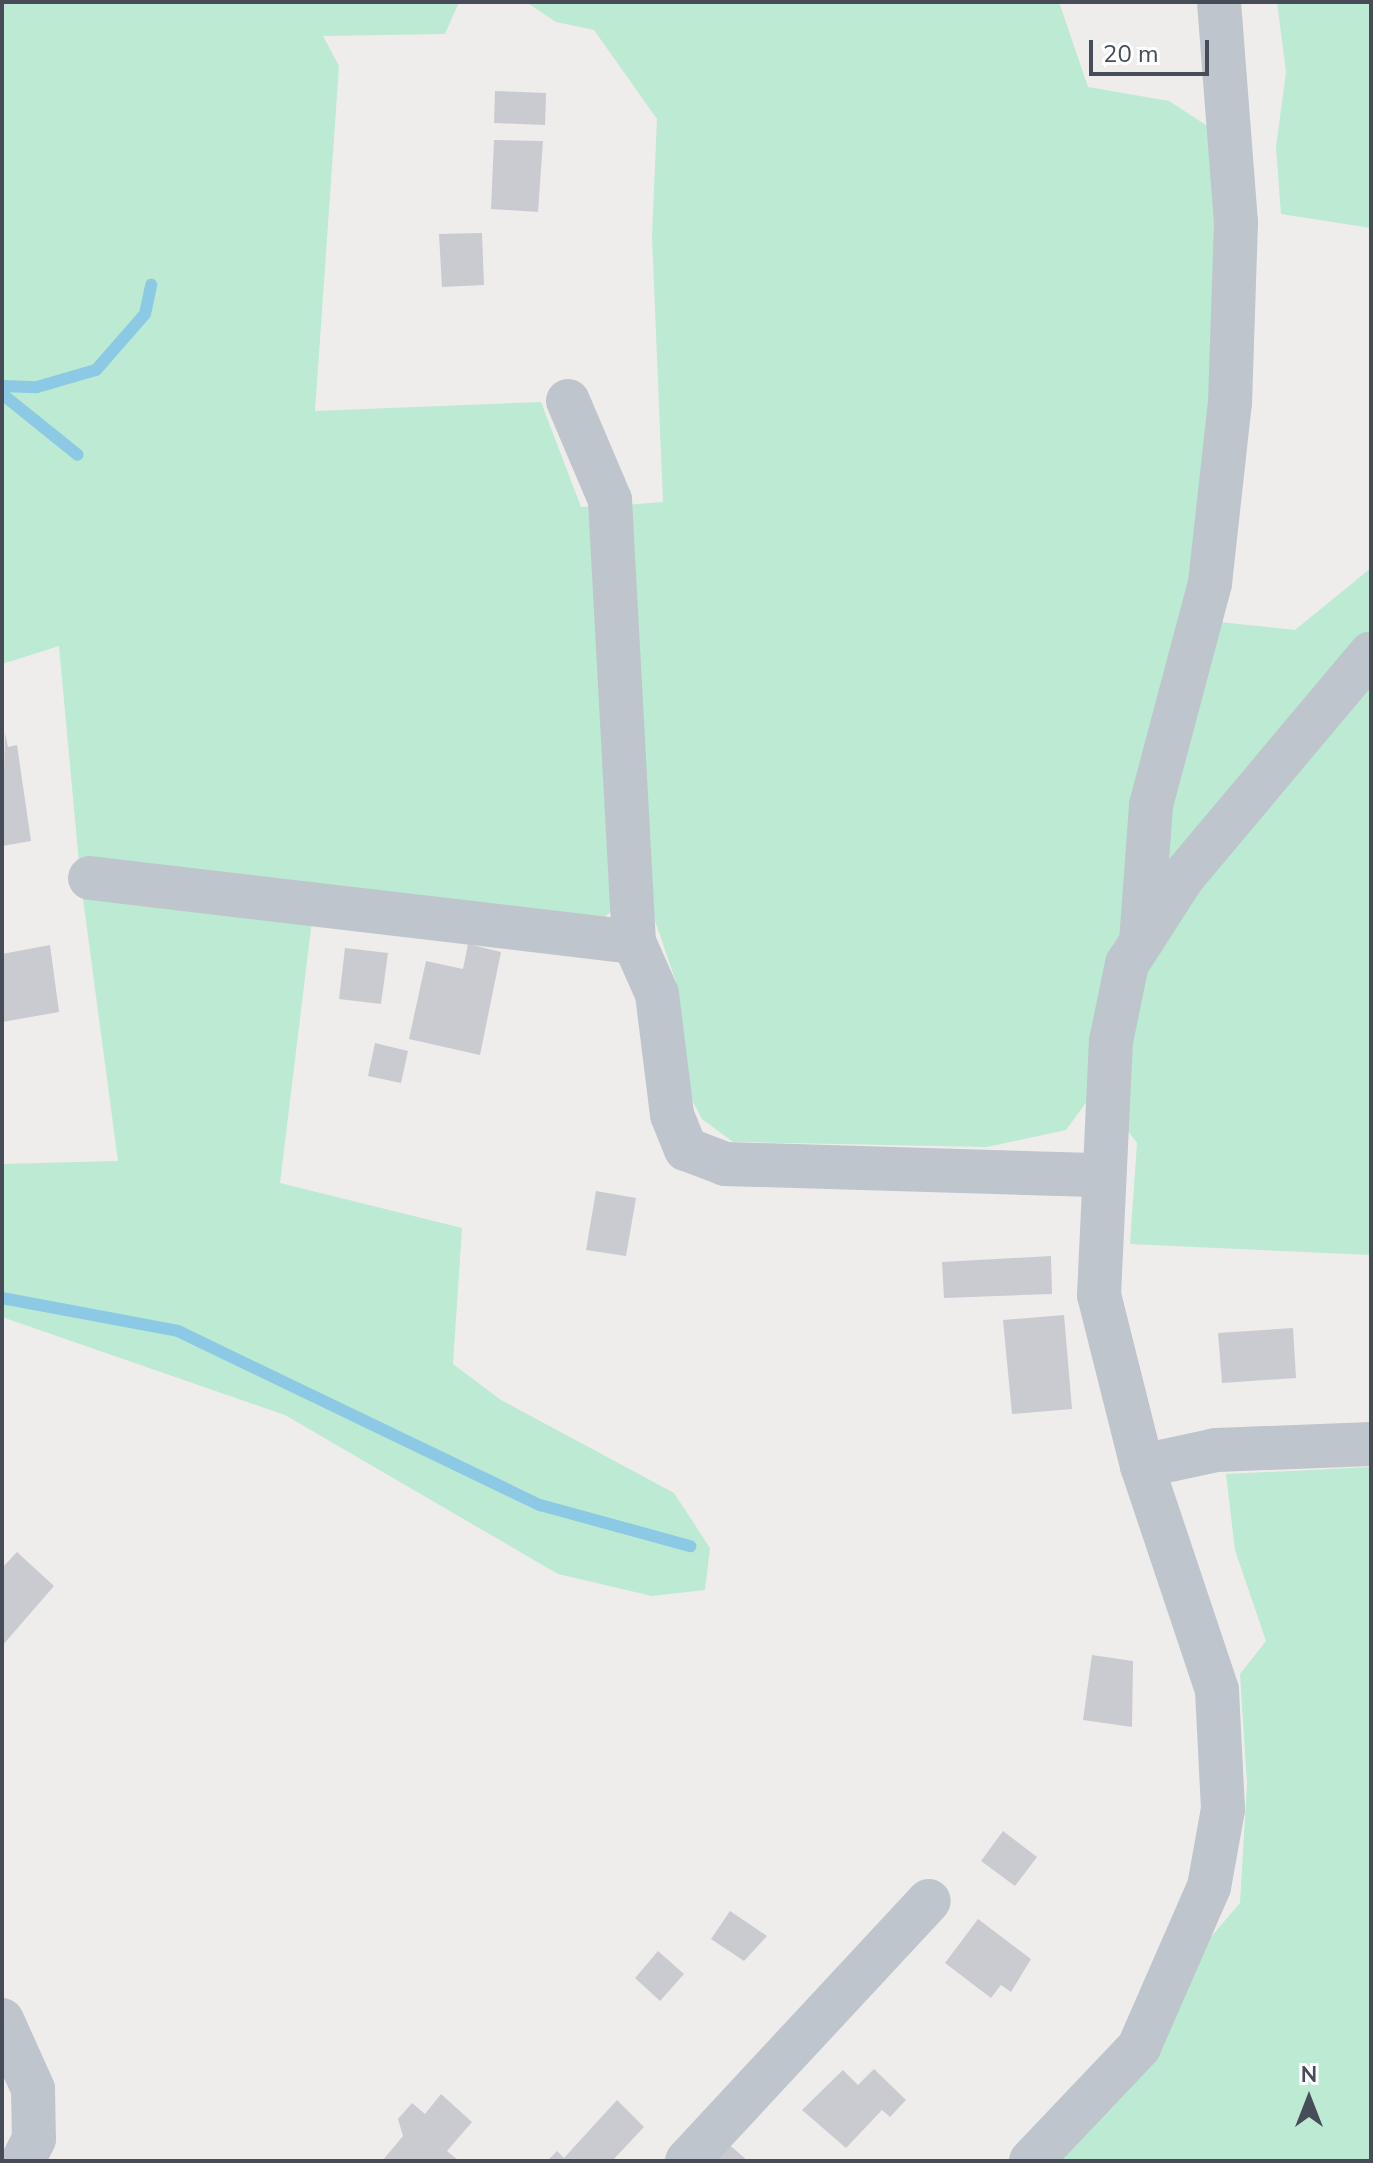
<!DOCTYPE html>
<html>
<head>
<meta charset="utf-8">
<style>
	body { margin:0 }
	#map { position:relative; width:1373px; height:2163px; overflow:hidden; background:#efecec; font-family:"Nunito Sans",sans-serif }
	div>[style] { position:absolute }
	.green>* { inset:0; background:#bcead3 }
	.stream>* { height:12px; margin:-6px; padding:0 6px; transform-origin:6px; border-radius:6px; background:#8cc9e4 }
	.building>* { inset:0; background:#cacad1 }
	.minor>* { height:44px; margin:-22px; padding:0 22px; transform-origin:22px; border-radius:22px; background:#bec5cd }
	span { translate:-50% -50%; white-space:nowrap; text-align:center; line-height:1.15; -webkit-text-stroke:6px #fff; paint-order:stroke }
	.frame { position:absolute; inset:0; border:4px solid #464d58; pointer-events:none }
	.north { position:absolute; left:1269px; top:2059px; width:80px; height:80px; -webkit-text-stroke:6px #fff; paint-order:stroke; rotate:0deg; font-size:22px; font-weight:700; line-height:32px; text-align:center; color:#464d58 }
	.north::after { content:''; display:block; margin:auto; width:28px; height:36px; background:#464d58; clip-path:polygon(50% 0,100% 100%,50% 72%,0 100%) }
	.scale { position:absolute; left:1089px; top:40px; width:120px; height:36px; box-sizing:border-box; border:4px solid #464d58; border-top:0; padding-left:10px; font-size:24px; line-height:28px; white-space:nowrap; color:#464d58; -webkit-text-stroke:6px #fff; paint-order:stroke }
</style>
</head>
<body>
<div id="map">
	<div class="green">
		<i style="clip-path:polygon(2px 2px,459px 2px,445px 34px,323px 36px,339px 66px,315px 411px,541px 402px,581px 507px,596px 506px,616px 908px,594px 925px,79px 863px,59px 646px,2px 664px)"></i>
		<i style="clip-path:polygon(526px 2px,1059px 2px,1088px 87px,1169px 101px,1215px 131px,1219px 622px,1295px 630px,1371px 568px,1371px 1255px,1130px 1244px,1137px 1143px,1096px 1089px,1066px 1130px,987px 1147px,733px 1142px,702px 1119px,689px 1094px,676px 982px,653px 915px,626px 505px,663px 502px,652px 236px,657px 119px,594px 30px,556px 22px)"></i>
		<i style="clip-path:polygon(1277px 2px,1371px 2px,1371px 228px,1281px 214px,1276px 147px,1286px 72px)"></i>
		<i style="clip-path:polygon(82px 891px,312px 920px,280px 1183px,462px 1228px,453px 1364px,501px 1400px,674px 1493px,710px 1548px,705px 1590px,652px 1596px,558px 1574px,285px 1415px,2px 1317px,2px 1164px,118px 1161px)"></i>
		<i style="clip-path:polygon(1371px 1467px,1371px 2161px,1019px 2161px,1240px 1903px,1247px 1784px,1240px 1674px,1266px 1641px,1235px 1550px,1226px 1474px)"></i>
	</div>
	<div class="stream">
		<i style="left:2px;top:386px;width:35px;rotate:2deg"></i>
		<i style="left:37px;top:387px;width:61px;rotate:-16.1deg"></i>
		<i style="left:96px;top:370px;width:74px;rotate:-48.8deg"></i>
		<i style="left:145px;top:314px;width:30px;rotate:-78deg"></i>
		<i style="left:2px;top:394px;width:97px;rotate:38.8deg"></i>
		<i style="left:2px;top:1298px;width:179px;rotate:10.6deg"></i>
		<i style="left:178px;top:1331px;width:402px;rotate:25.7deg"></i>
		<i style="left:540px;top:1505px;width:156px;rotate:15.3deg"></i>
	</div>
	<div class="building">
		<i style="clip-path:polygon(495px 91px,546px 93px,545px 125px,494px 123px)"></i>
		<i style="clip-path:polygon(494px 140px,543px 141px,538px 212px,491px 209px)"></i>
		<i style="clip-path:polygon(482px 233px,484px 285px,442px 287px,439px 234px)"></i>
		<i style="clip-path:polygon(5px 733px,8px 747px,17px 745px,31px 841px,2px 846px)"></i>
		<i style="clip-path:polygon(468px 944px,501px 952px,480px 1055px,409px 1039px,426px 961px,463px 969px)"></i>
		<i style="clip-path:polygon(50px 945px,59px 1012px,2px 1022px,2px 954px)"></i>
		<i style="clip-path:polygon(345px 948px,388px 953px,381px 1004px,339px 999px)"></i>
		<i style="clip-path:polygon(375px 1043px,408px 1051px,401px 1083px,368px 1076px)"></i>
		<i style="clip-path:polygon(596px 1191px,636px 1198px,626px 1256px,586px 1250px)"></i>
		<i style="clip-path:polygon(1051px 1256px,1052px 1294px,944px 1298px,942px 1262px)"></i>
		<i style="clip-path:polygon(1064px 1315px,1072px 1409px,1012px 1414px,1003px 1320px)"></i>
		<i style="clip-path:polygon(1293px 1328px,1296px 1378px,1222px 1383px,1218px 1333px)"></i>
		<i style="clip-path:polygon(17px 1552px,54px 1586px,2px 1646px,2px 1568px)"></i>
		<i style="clip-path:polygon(1092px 1655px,1133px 1661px,1132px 1727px,1083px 1720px)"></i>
		<i style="clip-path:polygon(1003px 1831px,1037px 1857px,1015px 1886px,981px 1861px)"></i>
		<i style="clip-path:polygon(730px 1911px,767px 1936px,744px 1961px,711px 1939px)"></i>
		<i style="clip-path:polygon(978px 1919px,1031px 1959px,1011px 1992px,1001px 1985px,991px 1998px,945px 1963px)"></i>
		<i style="clip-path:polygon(658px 1951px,684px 1974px,660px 2001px,635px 1978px)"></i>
		<i style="clip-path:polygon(874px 2069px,906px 2100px,890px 2117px,882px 2110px,846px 2148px,802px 2110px,843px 2070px,858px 2085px)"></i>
		<i style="clip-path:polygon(441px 2094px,472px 2122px,447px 2151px,459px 2161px,382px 2161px,403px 2136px,398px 2119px,412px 2103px,425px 2114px)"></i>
		<i style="clip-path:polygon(617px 2100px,644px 2127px,612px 2161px,547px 2161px,557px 2151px,564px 2158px)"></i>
		<i style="clip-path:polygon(725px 2141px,748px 2161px,706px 2161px)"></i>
	</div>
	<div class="minor">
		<i style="left:568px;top:401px;width:108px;rotate:67deg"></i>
		<i style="left:610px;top:500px;width:443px;rotate:86.9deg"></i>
		<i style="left:90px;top:878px;width:548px;rotate:6.71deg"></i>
		<i style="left:634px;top:942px;width:57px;rotate:66.1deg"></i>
		<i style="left:657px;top:994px;width:122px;rotate:82.9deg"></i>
		<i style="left:672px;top:1115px;width:37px;rotate:68deg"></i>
		<i style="left:686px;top:1149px;width:42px;rotate:21deg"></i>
		<i style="left:725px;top:1164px;width:376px;rotate:1.7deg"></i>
		<i style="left:1141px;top:942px;width:137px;rotate:-85.8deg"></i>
		<i style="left:1151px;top:805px;width:230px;rotate:-75.1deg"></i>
		<i style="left:1210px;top:583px;width:181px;rotate:-83.7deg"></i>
		<i style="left:1230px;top:403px;width:180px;rotate:-88.1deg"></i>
		<i style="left:1236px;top:223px;width:222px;rotate:-94.4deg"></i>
		<i style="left:1142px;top:1466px;width:176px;rotate:-104.1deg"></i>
		<i style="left:1099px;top:1295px;width:254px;rotate:-87.3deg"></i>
		<i style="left:1111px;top:1041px;width:79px;rotate:-78.3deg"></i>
		<i style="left:1127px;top:964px;width:103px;rotate:-57.2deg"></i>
		<i style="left:1183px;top:877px;width:292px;rotate:-50deg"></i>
		<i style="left:2px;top:2020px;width:76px;rotate:65.8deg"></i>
		<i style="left:33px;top:2089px;width:50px;rotate:88.9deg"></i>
		<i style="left:34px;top:2139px;width:25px;rotate:117deg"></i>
		<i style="left:687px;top:2161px;width:355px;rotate:-47.1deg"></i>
		<i style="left:1031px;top:2161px;width:157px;rotate:-46.5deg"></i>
		<i style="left:1139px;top:2047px;width:175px;rotate:-66.4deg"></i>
		<i style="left:1209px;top:1887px;width:79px;rotate:-79.8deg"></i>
		<i style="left:1223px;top:1809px;width:119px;rotate:-92.9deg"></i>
		<i style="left:1217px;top:1690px;width:236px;rotate:-108.5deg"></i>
		<i style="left:1142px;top:1466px;width:76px;rotate:-12.2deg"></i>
		<i style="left:1216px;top:1450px;width:155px;rotate:-2.2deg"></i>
	</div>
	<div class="frame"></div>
	<div class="north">N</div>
	<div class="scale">20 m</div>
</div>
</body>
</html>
